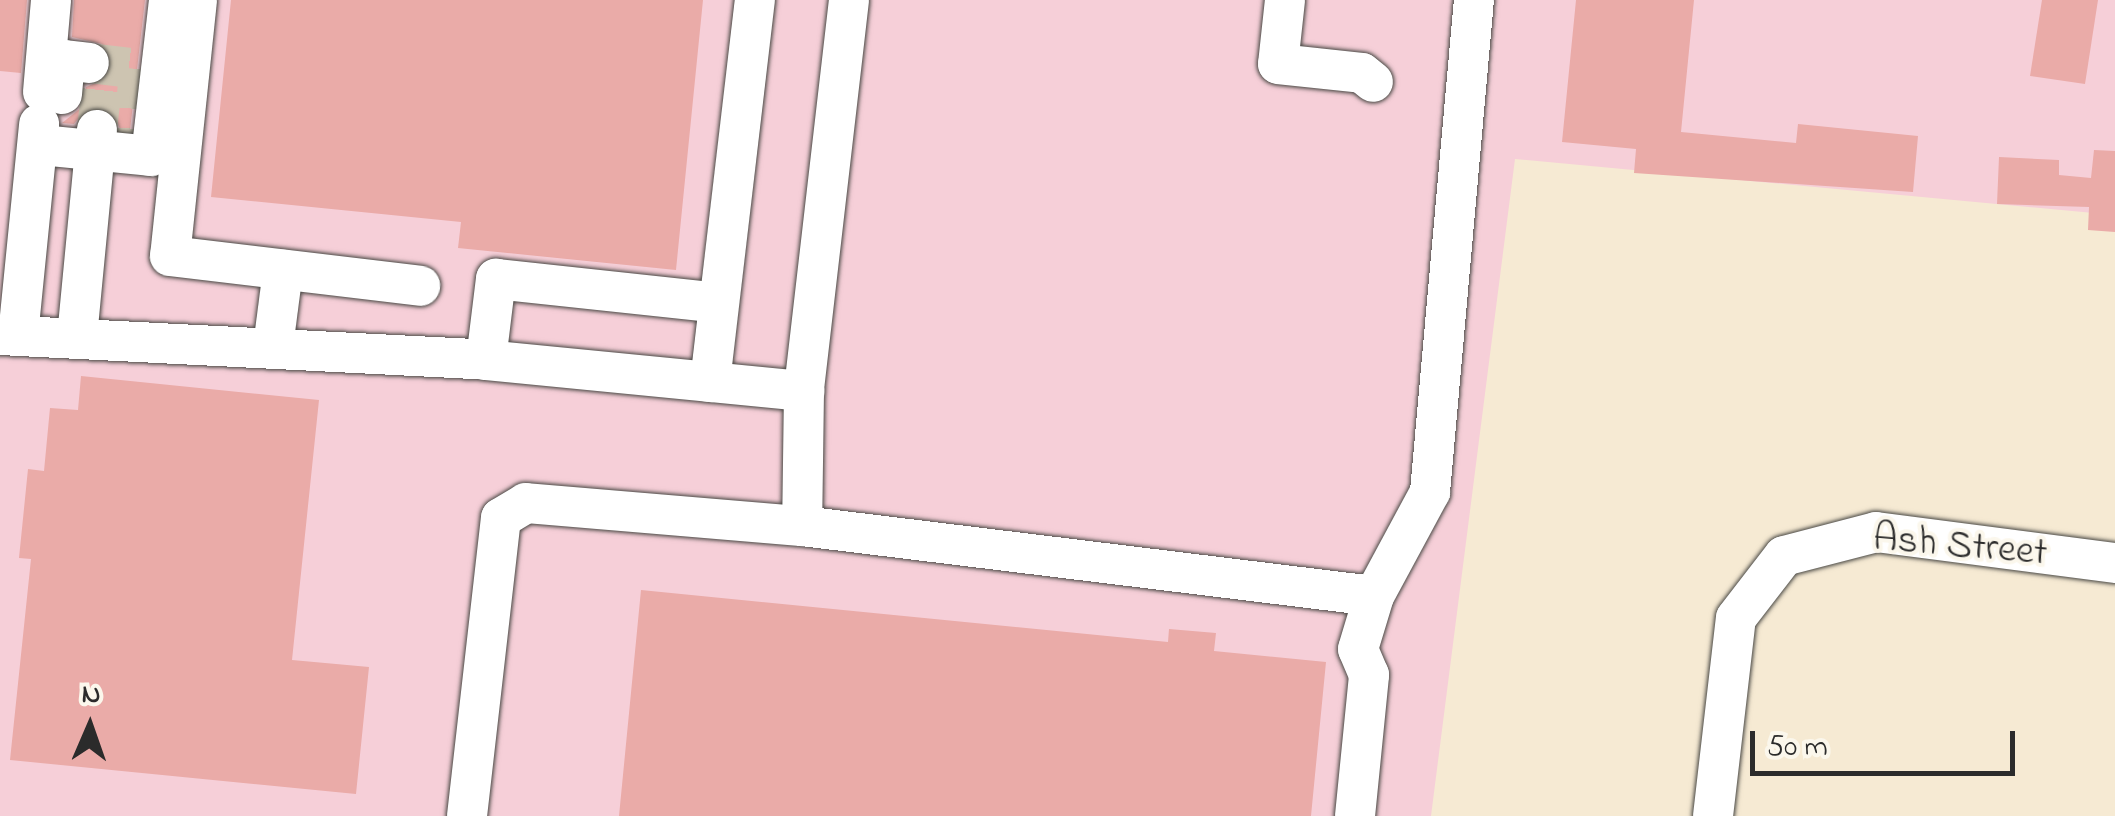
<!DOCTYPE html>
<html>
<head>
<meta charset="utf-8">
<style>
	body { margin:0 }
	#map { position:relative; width:2115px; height:816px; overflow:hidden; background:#f6ead3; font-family:"Indie Flower",sans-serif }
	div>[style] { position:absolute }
	.built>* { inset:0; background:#f6cfd8 }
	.building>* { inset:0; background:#eaaba8 }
	.minor-tunnel>* { height:40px; margin-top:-20px; transform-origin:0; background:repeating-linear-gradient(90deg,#cdc4b1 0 40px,transparent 0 60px) }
	.roads { filter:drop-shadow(0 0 2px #494844) drop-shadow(0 0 2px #494844) }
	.minor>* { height:40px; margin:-20px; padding:0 20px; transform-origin:20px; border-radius:20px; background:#fff }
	span { translate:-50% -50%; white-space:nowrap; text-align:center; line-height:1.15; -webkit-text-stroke:8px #fbf7ec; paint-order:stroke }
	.street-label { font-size:40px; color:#2b2b2b }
	.north { position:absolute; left:40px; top:676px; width:100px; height:100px; -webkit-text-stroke:8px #fbf7ec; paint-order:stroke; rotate:2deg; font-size:28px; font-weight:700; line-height:40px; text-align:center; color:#2b2b2b }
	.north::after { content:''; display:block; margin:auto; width:35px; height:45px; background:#2b2b2b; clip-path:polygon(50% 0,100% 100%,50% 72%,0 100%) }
	.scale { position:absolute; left:1750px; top:731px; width:265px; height:45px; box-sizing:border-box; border:5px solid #2b2b2b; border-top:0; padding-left:12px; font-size:30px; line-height:35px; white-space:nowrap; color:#2b2b2b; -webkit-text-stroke:8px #fbf7ec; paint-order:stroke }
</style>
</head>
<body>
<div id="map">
	<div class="built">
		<i style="clip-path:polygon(0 0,2115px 0,2115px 215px,1515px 159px,1431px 816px,0 816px)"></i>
	</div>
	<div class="building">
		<i style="clip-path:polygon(0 0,27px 0,21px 73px,0 71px)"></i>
		<i style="clip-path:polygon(74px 0,145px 0,130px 130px,120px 129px,112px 111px,100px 107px,86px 109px,74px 124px,62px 123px,82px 107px,86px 87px,107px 78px,113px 65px,102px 44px,72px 37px)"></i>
		<i style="clip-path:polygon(231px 0,703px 0,676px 270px,458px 248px,461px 222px,211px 197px)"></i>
		<i style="clip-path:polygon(1576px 0,1694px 0,1681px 132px,1796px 143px,1798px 124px,1918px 136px,1913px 192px,1634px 173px,1636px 149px,1562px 142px)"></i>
		<i style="clip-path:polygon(2042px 0,2098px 0,2085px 84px,2030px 76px)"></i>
		<i style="clip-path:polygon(2094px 150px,2115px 151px,2115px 232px,2088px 230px,2089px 207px,1997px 204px,1999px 157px,2059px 160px,2059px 175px,2091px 178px)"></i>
		<i style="clip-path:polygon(81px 376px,319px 400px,292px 660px,369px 667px,356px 794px,10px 760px,31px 559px,19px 558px,28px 469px,44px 471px,50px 408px,78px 410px)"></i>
		<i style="clip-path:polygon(641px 590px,1168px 642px,1169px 629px,1216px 633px,1214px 651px,1326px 662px,1311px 816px,619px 816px)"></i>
	</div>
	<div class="minor-tunnel">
		<i style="left:89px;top:63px;width:50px;rotate:6.8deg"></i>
		<i style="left:139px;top:69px;width:65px;rotate:94.4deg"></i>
		<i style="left:97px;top:130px;width:64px;rotate:-83.8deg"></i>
	</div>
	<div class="roads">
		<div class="minor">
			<i style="left:197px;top:0;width:257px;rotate:96deg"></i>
			<i style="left:170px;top:256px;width:252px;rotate:6.8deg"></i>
			<i style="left:849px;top:0;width:394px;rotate:96.6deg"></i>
			<i style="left:804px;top:391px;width:135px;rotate:90.8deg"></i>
			<i style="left:802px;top:526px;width:576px;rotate:6.98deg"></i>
			<i style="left:1374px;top:596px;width:118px;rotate:-61.7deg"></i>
			<i style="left:1430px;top:492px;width:494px;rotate:-84.9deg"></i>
			<i style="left:1285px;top:0;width:64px;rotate:96.2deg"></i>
			<i style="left:1278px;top:64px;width:84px;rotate:6.1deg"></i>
			<i style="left:1362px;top:73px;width:14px;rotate:39deg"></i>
			<i style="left:43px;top:92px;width:92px;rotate:-85deg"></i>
			<i style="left:62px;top:94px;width:34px;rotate:-85deg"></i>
			<i style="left:65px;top:60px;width:24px;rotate:7deg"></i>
			<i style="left:51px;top:146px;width:100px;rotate:5.7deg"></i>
			<i style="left:151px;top:156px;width:157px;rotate:-83.4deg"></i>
			<i style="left:0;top:335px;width:487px;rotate:2.9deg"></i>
			<i style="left:486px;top:360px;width:320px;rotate:5.6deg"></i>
			<i style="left:18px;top:336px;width:213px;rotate:-84.3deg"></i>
			<i style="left:77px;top:337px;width:208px;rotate:-84.5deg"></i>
			<i style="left:273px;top:347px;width:78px;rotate:-82.6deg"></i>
			<i style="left:486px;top:360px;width:82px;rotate:-83deg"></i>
			<i style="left:496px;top:279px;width:224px;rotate:6.1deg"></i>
			<i style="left:710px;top:382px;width:385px;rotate:-83.3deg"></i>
			<i style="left:467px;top:816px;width:300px;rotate:-83.5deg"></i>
			<i style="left:501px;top:518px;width:29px;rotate:-31deg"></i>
			<i style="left:526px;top:503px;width:277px;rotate:4.8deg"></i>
			<i style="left:1355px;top:816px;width:142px;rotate:-84.3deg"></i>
			<i style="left:1369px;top:675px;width:28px;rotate:-113deg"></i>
			<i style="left:1358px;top:649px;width:55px;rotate:-73.2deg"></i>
			<i style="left:1713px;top:816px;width:199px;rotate:-83.4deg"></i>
			<i style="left:1736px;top:618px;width:78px;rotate:-52.3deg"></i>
			<i style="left:1784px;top:556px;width:95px;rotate:-14.6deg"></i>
			<i style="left:1876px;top:532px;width:241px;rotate:7.4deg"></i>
		</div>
	</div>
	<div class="street-label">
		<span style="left:1960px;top:547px;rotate:5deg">Ash Street</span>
	</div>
	<div class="north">N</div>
	<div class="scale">50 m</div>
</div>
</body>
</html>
